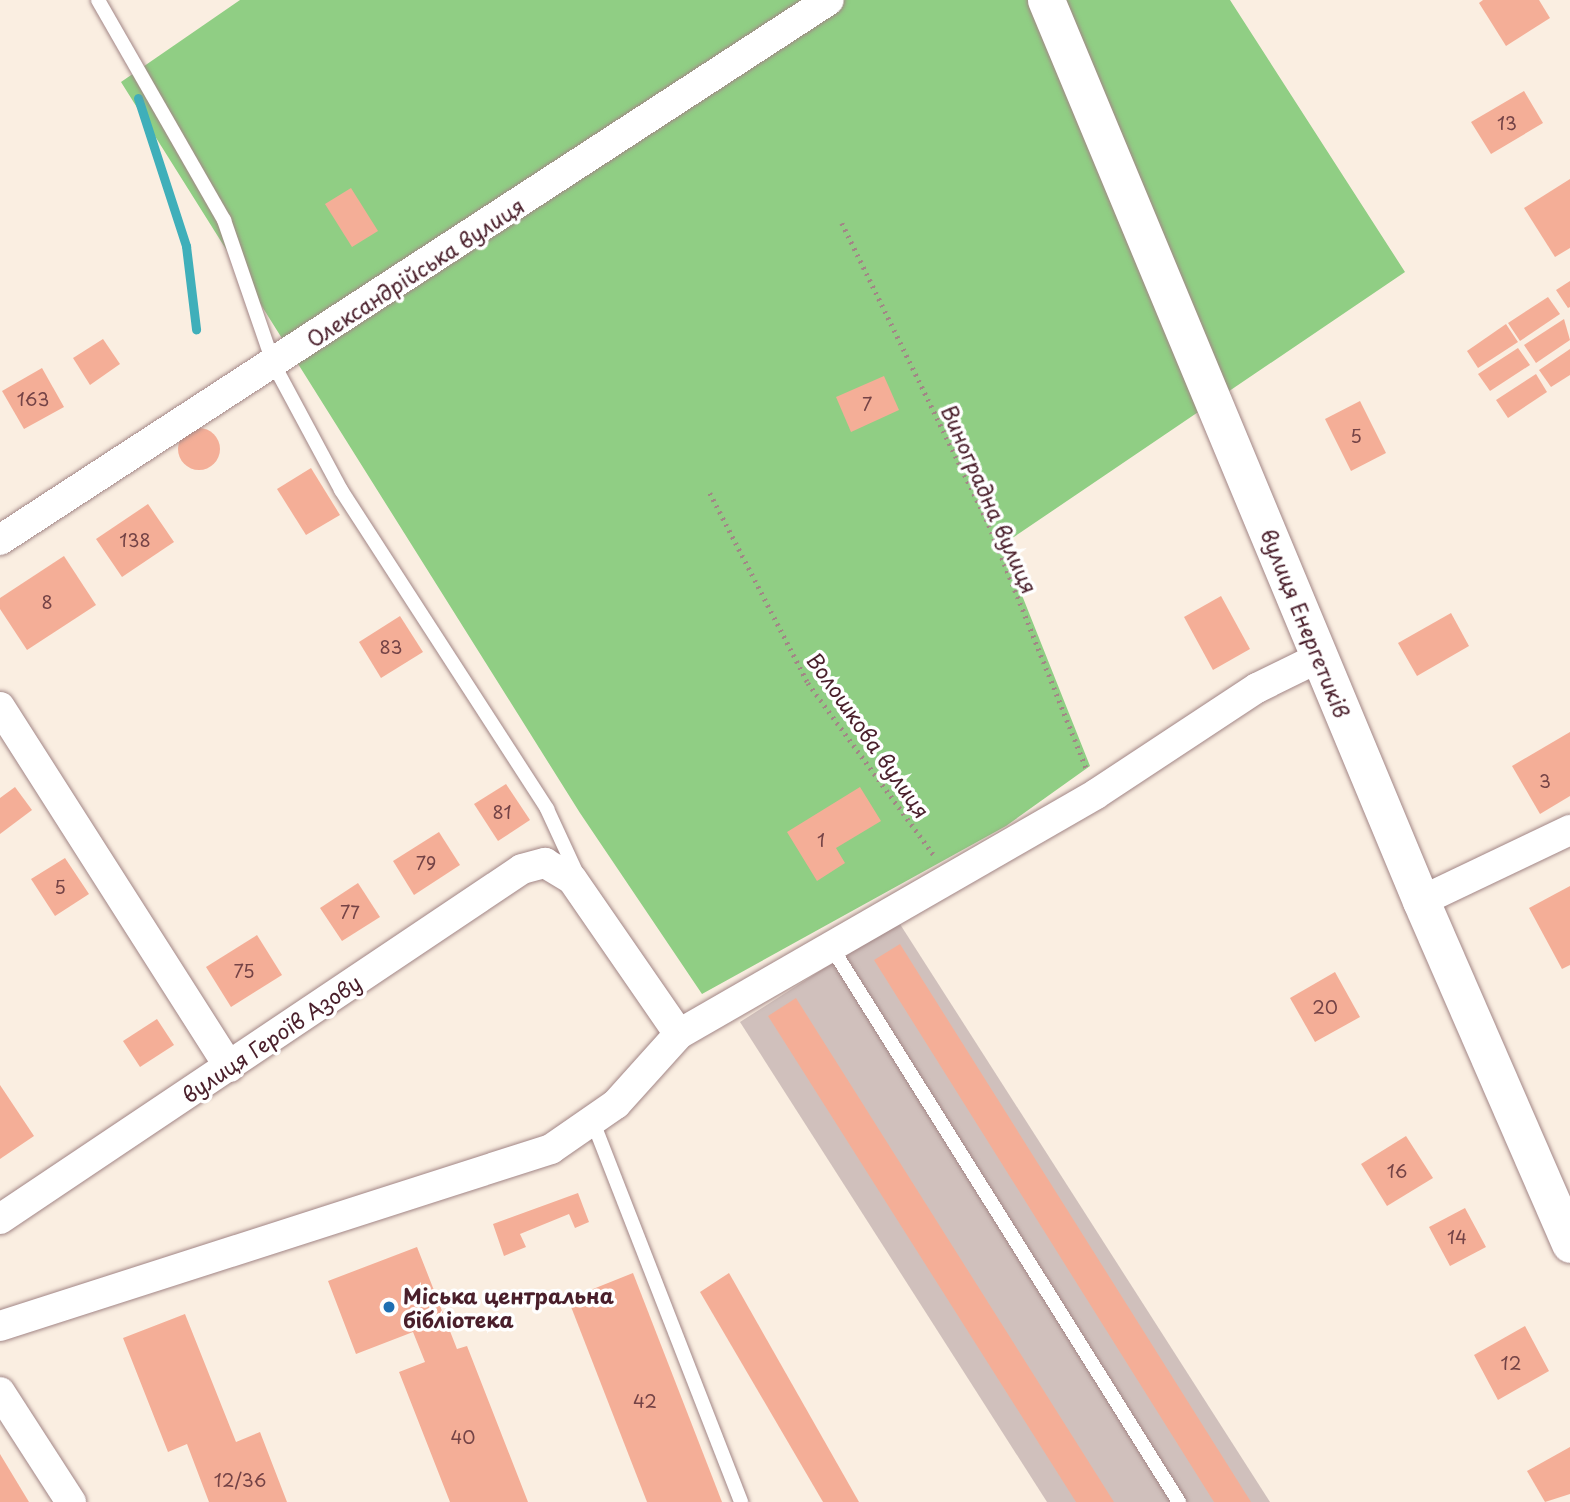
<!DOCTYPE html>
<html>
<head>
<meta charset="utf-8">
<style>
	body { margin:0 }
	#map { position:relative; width:1570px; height:1502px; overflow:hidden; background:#faeee1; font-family:"Playpen Sans",sans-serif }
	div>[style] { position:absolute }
	.industrial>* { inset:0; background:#d0c0bc }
	.green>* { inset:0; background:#90ce84 }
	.stream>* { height:9px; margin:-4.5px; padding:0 4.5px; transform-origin:4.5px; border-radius:4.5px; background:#3fafba }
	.building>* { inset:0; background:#f4ae97 }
	.round { border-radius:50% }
	.path>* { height:4.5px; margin-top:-2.25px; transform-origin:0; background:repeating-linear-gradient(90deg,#a28686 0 2px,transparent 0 7px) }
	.roads { filter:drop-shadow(0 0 2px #a28686) drop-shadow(0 0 2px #a28686) }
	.service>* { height:14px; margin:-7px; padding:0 7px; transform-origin:7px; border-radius:7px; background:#fff }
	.minor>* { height:30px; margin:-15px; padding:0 15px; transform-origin:15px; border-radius:15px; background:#fff }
	.tertiary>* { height:37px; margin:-18.5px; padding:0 18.5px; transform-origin:18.5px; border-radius:18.5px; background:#fff }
	.dots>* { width:19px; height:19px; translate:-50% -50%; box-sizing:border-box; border:4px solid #fff; border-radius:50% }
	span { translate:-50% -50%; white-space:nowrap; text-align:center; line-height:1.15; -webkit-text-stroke:7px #fff; paint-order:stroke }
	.number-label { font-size:18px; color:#744346 }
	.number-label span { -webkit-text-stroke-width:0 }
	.street-label { font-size:21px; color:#4a1f2b }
	.poi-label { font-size:21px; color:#4a1f2b; font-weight:700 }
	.left { translate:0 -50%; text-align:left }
</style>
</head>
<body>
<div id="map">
	<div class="industrial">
		<i style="clip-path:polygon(898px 921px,1270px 1502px,1047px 1502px,740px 1022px)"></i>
	</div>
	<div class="green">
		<i style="clip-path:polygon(240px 0,1230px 0,1405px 272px,1002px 545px,1090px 766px,1006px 826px,702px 994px,580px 813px,121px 82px)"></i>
	</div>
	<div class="stream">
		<i style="left:138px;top:98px;width:156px;rotate:72deg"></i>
		<i style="left:186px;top:246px;width:84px;rotate:83.1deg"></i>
	</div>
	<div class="building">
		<i style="clip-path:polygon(1483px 0,1539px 0,1550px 18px,1506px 46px,1479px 3px)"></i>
		<i style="clip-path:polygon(1524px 91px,1543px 123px,1491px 154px,1471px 122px)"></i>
		<i style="clip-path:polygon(1570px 179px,1570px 248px,1555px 257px,1524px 208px)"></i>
		<i style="clip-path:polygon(351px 188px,378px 231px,352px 247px,325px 204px)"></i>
		<i style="clip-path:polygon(1570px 281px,1570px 307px,1568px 308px,1556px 290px)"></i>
		<i style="clip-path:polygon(1548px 297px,1560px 314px,1520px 341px,1508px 323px)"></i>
		<i style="clip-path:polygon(1564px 319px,1570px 340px,1536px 363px,1524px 345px)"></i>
		<i style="clip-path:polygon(1506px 324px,1518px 342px,1478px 368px,1467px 351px)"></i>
		<i style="clip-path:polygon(103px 339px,120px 364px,90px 385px,73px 358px)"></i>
		<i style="clip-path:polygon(1518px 348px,1530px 365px,1490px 391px,1478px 374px)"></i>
		<i style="clip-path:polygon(1570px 349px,1570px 375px,1551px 387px,1539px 370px)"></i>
		<i style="clip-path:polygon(42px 368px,64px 407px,24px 429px,2px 391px)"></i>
		<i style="clip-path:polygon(1536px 374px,1547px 392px,1508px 418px,1496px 400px)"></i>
		<i style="clip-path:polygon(884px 376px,899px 410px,851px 432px,836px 397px)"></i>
		<i style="clip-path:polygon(1360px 401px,1386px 453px,1351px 471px,1325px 419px)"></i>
		<i class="round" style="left:178px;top:428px;width:42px;height:42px"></i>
		<i style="clip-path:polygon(311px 468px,340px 515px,306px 535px,277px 489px)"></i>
		<i style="clip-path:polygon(148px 504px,174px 542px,122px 577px,96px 539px)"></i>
		<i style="clip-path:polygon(64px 556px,96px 605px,27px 650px,0 609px,0 598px)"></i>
		<i style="clip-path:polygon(1221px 596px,1250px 649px,1213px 670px,1184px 617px)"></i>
		<i style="clip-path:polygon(1451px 613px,1469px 646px,1417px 676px,1398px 643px)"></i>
		<i style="clip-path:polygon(400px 616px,423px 652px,381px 678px,359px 642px)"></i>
		<i style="clip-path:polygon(1570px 732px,1570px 796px,1540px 814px,1512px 766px)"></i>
		<i style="clip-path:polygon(506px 784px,530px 820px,498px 841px,474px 804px)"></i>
		<i style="clip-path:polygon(15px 787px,32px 810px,0 834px,0 798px)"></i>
		<i style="clip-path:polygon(860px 787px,881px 821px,836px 848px,845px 863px,817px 881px,787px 832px)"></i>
		<i style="clip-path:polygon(439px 832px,460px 865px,414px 895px,393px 861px)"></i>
		<i style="clip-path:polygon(65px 858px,89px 894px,55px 916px,31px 879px)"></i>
		<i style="clip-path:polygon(358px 883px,380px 917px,342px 941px,320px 908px)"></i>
		<i style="clip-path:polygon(1570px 886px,1570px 965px,1562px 969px,1529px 908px)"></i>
		<i style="clip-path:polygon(257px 935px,282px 975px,231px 1007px,206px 967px)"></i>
		<i style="clip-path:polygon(900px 944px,1251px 1502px,1214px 1502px,874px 960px)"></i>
		<i style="clip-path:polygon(1335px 972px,1360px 1017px,1315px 1042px,1290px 998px)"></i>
		<i style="clip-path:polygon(796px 998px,1114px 1502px,1076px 1502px,768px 1016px)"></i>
		<i style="clip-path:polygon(157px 1019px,174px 1045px,140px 1067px,123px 1041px)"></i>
		<i style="clip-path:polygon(0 1085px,34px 1136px,0 1159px)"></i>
		<i style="clip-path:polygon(1406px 1136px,1433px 1178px,1387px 1206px,1361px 1164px)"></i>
		<i style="clip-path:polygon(578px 1193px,589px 1222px,575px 1228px,569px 1214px,520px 1234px,526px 1247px,504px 1256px,493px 1224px)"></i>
		<i style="clip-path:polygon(1465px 1208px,1486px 1247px,1450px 1266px,1429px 1227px)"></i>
		<i style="clip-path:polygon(417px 1247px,457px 1349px,467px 1346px,528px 1502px,450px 1502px,399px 1372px,425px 1362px,413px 1332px,356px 1354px,328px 1281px)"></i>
		<i style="clip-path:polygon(633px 1273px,722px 1502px,647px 1502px,568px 1299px)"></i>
		<i style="clip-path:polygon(729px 1273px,859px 1502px,823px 1502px,700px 1292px)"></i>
		<i style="clip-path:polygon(185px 1314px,236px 1442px,260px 1432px,287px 1502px,209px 1502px,187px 1444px,168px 1452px,123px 1338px)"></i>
		<i style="clip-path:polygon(1525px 1326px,1549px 1371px,1498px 1400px,1474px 1355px)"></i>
		<i style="clip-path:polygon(1570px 1447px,1570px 1494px,1545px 1502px,1527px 1471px)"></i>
		<i style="clip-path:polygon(0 1454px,29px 1502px,0 1502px)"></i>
	</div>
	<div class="path">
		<i style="left:842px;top:223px;width:336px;rotate:64deg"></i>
		<i style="left:989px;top:525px;width:262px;rotate:68.2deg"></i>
		<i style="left:710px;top:493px;width:214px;rotate:62.7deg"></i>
		<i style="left:808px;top:683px;width:213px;rotate:53.8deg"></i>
	</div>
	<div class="roads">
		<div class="service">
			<i style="left:98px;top:0;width:254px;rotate:60.2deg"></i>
			<i style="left:224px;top:220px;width:153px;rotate:71deg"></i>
			<i style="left:274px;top:365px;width:142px;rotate:61.8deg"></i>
			<i style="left:341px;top:490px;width:380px;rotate:57.1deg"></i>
			<i style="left:547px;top:809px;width:74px;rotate:65.2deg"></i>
			<i style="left:832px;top:948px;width:654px;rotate:57.94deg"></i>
			<i style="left:593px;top:1122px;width:408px;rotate:68.7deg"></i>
		</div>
		<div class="minor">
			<i style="left:0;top:540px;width:989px;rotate:-33.08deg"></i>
			<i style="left:0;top:707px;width:427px;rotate:57.5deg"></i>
			<i style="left:1421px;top:901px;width:165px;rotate:-25.5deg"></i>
			<i style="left:0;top:1219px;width:628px;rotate:-33.84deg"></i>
			<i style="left:522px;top:869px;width:24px;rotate:-15deg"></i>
			<i style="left:545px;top:863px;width:31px;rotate:31deg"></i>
			<i style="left:572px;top:879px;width:188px;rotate:55.4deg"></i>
			<i style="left:0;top:1326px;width:579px;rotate:-17.81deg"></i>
			<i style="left:551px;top:1149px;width:79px;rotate:-34.7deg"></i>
			<i style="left:616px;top:1104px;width:94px;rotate:-48deg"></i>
			<i style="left:679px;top:1034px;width:481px;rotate:-29.9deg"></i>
			<i style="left:1096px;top:794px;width:193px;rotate:-33.4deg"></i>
			<i style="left:1257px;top:688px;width:70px;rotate:-26.2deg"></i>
			<i style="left:0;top:1392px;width:131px;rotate:57.2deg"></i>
		</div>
		<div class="tertiary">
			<i style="left:1046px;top:0;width:976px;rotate:67.4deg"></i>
			<i style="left:1421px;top:901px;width:374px;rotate:66.5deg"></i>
		</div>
	</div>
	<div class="dots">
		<i style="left:389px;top:1307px;background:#1f6fb2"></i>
	</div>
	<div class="number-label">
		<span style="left:1507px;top:123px">13</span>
		<span style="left:33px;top:399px">163</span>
		<span style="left:867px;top:404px">7</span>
		<span style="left:1356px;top:436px">5</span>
		<span style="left:135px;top:540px">138</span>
		<span style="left:47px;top:602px">8</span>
		<span style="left:391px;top:647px">83</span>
		<span style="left:1545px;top:781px">3</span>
		<span style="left:502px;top:812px">81</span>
		<span style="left:821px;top:840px">1</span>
		<span style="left:426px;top:863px">79</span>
		<span style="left:60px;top:887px">5</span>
		<span style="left:350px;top:912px">77</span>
		<span style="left:244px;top:971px">75</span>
		<span style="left:1325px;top:1007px">20</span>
		<span style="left:1397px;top:1171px">16</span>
		<span style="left:1457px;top:1237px">14</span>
		<span style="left:1511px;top:1363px">12</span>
		<span style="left:645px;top:1401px">42</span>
		<span style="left:463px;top:1437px">40</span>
		<span style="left:240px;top:1480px">12/36</span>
	</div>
	<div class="street-label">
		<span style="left:415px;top:272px;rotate:-33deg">Олександрійська вулиця</span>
		<span style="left:990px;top:499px;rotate:66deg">Виноградна вулиця</span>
		<span style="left:1306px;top:623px;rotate:68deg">вулиця Енергетиків</span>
		<span style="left:869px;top:735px;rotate:55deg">Волошкова вулиця</span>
		<span style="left:271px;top:1038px;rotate:-34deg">вулиця Героїв Азову</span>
	</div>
	<div class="poi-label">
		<span class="left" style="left:403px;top:1307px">Міська центральна<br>бібліотека</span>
	</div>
</div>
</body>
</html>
